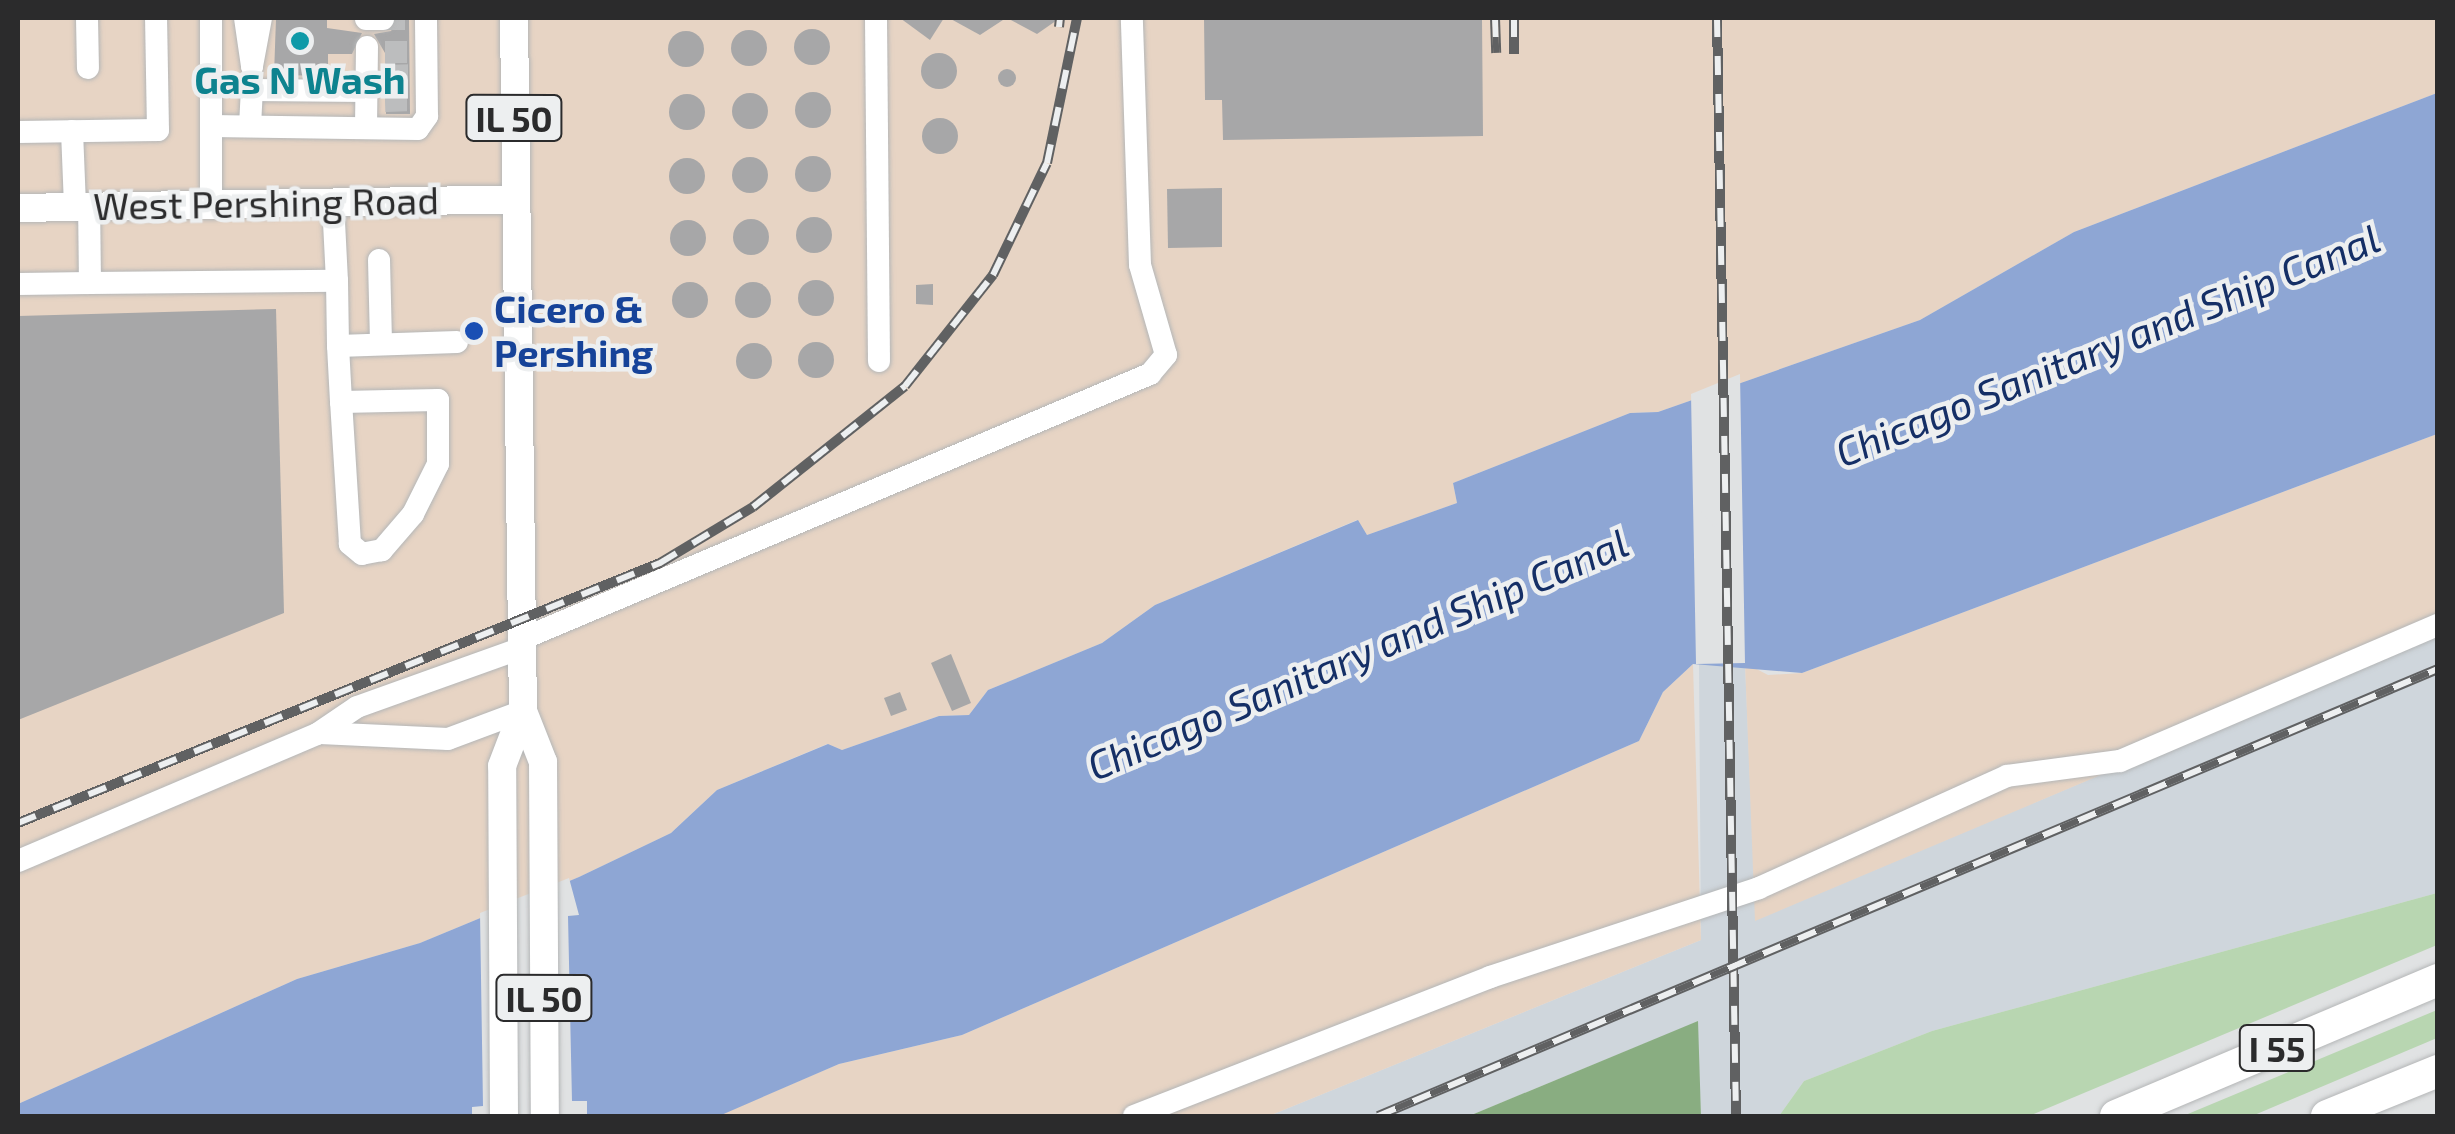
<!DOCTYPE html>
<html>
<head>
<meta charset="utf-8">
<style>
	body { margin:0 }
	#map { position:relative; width:2455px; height:1134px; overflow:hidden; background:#e0e2e3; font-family:"Exo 2",sans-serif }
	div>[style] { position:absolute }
	.built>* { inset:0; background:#cfd6dc }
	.industrial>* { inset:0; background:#e7d4c4 }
	.green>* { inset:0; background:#b8d6b1 }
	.forest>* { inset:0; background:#89ad81 }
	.water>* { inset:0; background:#8ea6d4 }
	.pier>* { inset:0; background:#e0e2e3 }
	.building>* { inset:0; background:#a7a7a8 }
	.round { border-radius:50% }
	.minor-tunnel>* { height:22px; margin-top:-11px; transform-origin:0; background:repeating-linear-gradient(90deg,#bcbdbe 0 22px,transparent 0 33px) }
	.roads { filter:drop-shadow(0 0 2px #b4b6b7) drop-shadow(0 0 2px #b4b6b7) }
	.minor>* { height:22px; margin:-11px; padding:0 11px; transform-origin:11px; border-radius:11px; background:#fff }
	.major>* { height:28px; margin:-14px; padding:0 14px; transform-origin:14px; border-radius:14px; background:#fff }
	.highway>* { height:32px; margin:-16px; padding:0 16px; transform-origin:16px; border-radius:16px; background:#fff }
	.rail>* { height:10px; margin-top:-5px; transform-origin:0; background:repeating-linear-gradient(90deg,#edeff0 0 19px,#606162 0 38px); box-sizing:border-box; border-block:2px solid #606162 }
	.dots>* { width:28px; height:28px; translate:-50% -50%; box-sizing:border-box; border:5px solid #edeff0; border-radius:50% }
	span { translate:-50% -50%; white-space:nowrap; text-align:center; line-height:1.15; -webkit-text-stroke:9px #edeff0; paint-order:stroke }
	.shield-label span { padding:2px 8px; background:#edeff0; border:2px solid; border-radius:8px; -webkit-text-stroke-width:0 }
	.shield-label { font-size:35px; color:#2b2b2c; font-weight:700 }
	.culture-label { font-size:38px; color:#0d838f; font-weight:700 }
	.street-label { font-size:38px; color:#2b2b2c }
	.transit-label { font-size:38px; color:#164399; font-weight:700 }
	.left { translate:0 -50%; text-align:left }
	.water-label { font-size:40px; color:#152f66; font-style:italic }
	.frame { position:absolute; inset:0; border:20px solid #2b2b2c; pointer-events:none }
</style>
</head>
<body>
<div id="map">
	<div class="built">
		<i style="clip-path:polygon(2437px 633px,2437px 893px,1932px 1031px,1804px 1081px,1779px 1116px,1701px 1116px,1697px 1022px,1469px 1116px,1269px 1116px,1701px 940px,1699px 664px,1745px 663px,1756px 920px)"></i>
	</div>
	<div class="industrial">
		<i style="clip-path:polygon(18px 18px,2437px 18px,2437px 93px,2074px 232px,1920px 320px,1658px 412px,1630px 413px,1453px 483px,1457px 503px,1367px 535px,1357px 520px,1155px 605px,1102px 643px,988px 690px,969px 715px,939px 716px,842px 750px,827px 744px,717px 790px,671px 833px,579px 877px,420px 943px,297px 979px,18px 1104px)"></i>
		<i style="clip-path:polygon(2437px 434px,2437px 633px,1755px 921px,1745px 663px,1768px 675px,1802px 673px)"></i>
		<i style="clip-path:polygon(1693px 664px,1701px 940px,1269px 1116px,717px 1116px,839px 1064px,962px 1035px,1639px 741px,1663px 692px)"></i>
	</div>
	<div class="green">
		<i style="clip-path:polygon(2437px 893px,2437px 945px,2029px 1116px,1779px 1116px,1804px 1081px,1932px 1031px)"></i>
		<i style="clip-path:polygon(2437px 1010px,2437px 1038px,2252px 1116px,2183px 1116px)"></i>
	</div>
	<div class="forest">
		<i style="clip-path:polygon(1698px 1021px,1701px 1116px,1469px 1116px)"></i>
	</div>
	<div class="water">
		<i style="clip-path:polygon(evenodd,2437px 93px,2437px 434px,1802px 673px,1693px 664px,1663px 692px,1639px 741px,962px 1035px,839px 1064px,719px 1116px,18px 1116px,18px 1104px,297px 979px,420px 943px,579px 877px,671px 833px,717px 790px,828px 744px,842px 750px,939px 716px,969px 715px,988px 690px,1102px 643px,1155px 605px,1358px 520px,1367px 535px,1457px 503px,1453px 483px,1630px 413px,1658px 412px,1920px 320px,2074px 232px,2437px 93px,1710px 488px,1736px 497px,1734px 525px,1713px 532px,1695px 510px,1710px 488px)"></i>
	</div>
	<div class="pier">
		<i style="clip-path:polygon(evenodd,1740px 374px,1745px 663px,1696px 664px,1691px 394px,1740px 374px,1718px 492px,1735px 510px,1714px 527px,1700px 510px,1718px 492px)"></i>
		<i style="clip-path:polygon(569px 878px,579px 915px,568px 916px,572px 1101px,587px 1101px,587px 1116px,472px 1116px,472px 1107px,483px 1106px,480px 913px)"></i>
	</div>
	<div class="building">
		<i style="clip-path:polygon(276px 18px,327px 18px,327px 28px,362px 33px,352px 54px,328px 54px,328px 76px,274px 75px)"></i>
		<i style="clip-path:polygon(398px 18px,409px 18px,410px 114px,386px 114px,385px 53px,374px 34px,391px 31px)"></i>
		<i style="clip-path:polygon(900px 18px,944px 18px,930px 40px)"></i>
		<i style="clip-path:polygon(949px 18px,1006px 18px,980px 35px)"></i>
		<i style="clip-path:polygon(1007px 18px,1060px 18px,1037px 34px)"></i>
		<i style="clip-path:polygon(1204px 18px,1482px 18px,1483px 136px,1223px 140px,1222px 100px,1205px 100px)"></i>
		<i class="round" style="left:794px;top:29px;width:36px;height:36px"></i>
		<i class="round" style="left:731px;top:30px;width:36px;height:36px"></i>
		<i class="round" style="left:668px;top:31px;width:36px;height:36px"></i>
		<i class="round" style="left:921px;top:53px;width:36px;height:36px"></i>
		<i class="round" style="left:998px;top:69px;width:18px;height:18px"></i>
		<i class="round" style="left:795px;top:92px;width:36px;height:36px"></i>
		<i class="round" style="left:732px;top:93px;width:36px;height:36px"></i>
		<i class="round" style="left:669px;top:94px;width:36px;height:36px"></i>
		<i class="round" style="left:922px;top:118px;width:36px;height:36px"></i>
		<i class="round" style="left:795px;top:156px;width:36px;height:36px"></i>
		<i class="round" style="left:732px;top:157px;width:36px;height:36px"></i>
		<i class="round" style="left:669px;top:158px;width:36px;height:36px"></i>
		<i style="clip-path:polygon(1222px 188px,1222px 247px,1168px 248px,1167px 189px)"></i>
		<i class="round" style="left:796px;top:217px;width:36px;height:36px"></i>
		<i class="round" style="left:733px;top:219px;width:36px;height:36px"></i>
		<i class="round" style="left:670px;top:220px;width:36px;height:36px"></i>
		<i class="round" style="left:798px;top:280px;width:36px;height:36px"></i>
		<i class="round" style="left:735px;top:282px;width:36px;height:36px"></i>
		<i class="round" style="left:672px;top:282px;width:36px;height:36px"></i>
		<i style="clip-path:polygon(933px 284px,933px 305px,916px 304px,916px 285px)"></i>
		<i style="clip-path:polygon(276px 309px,284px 613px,18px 720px,18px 316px)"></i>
		<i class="round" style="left:798px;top:342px;width:36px;height:36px"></i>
		<i class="round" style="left:736px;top:343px;width:36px;height:36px"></i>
		<i style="clip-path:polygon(951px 654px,971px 703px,952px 711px,931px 663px)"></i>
		<i style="clip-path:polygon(900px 692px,907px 710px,891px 716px,884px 698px)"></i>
	</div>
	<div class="minor-tunnel">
		<i style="left:383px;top:19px;width:26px"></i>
		<i style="left:385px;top:52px;width:26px"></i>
		<i style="left:386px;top:76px;width:25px;rotate:-2deg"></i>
		<i style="left:385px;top:101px;width:27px;rotate:-2deg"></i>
	</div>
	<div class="roads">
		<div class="minor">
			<i style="left:87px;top:18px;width:50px;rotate:88.9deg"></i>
			<i style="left:211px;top:18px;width:186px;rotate:90deg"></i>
			<i style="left:245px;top:18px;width:49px;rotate:81.7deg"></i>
			<i style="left:252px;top:66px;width:49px;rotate:-79.4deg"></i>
			<i style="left:876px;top:18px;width:343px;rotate:89.5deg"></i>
			<i style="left:366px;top:19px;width:17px"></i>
			<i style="left:211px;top:126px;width:207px;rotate:0.8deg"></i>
			<i style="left:418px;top:129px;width:16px;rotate:-55deg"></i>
			<i style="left:427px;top:116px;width:98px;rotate:-90.6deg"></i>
			<i style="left:250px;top:126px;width:36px;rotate:-87deg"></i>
			<i style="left:252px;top:90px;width:114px;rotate:0.5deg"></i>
			<i style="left:366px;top:128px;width:81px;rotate:-89.3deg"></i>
			<i style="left:72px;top:131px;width:76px;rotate:87.7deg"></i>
			<i style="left:18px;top:132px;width:140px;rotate:-0.8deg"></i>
			<i style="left:158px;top:130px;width:112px;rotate:-91deg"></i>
			<i style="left:379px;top:260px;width:84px;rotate:88.6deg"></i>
			<i style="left:337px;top:281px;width:65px;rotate:89.1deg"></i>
			<i style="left:338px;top:346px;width:119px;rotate:-1.9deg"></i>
			<i style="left:90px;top:283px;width:247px;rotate:-0.5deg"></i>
			<i style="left:337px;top:281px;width:79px;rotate:-92.9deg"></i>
			<i style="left:18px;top:284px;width:72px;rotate:-0.8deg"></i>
			<i style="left:90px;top:283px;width:77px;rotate:-90.7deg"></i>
			<i style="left:338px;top:346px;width:56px;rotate:86.9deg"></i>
			<i style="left:341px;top:402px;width:97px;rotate:-1.2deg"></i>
			<i style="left:438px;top:400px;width:64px;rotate:90deg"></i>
			<i style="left:438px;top:464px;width:56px;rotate:116.6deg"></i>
			<i style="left:413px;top:514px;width:48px;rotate:130.7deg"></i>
			<i style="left:382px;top:550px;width:20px;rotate:169deg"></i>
			<i style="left:362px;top:554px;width:16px;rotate:-140deg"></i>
			<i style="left:350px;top:544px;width:142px;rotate:-93.6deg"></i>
			<i style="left:522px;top:639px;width:682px;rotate:-22.88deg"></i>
			<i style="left:1150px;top:374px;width:25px;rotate:-50deg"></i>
			<i style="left:1166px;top:355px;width:94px;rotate:-106.1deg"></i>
			<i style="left:1140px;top:265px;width:247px;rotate:-91.9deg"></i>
			<i style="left:320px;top:733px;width:128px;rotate:2.7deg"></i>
			<i style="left:448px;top:739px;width:80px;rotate:-20.5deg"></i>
			<i style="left:18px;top:861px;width:325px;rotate:-23deg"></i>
			<i style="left:317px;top:734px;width:48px;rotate:-34deg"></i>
			<i style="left:357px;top:707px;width:175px;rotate:-19.7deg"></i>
			<i style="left:1134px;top:1116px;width:382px;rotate:-21.3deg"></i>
			<i style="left:1490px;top:977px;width:283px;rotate:-18.3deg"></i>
			<i style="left:1759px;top:888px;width:272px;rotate:-24.3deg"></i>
			<i style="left:2007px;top:776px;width:114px;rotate:-7.6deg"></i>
			<i style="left:2120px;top:761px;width:346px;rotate:-23.2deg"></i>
		</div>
		<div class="major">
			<i style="left:514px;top:18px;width:693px;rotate:89.26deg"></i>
			<i style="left:523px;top:711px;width:55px;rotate:68.6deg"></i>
			<i style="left:543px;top:762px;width:354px;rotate:89.7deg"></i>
			<i style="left:18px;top:208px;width:496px;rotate:-1deg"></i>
			<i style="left:504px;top:1116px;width:350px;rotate:-90.3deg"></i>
			<i style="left:502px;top:766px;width:59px;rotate:-69.1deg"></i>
		</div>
		<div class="highway">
			<i style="left:2116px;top:1116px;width:350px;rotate:-22.9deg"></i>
			<i style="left:2327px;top:1116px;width:120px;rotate:-22.1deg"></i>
		</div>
	</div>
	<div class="rail">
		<i style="left:1495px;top:18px;width:35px;rotate:88deg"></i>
		<i style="left:1514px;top:18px;width:36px;rotate:90deg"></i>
		<i style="left:1717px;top:18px;width:1098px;rotate:89.01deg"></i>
		<i style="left:1059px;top:27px;width:9px;rotate:-84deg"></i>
		<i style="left:18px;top:823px;width:693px;rotate:-22.05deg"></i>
		<i style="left:660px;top:563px;width:109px;rotate:-31.1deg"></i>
		<i style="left:753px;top:507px;width:194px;rotate:-38.5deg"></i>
		<i style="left:905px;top:386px;width:142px;rotate:-51.6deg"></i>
		<i style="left:993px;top:275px;width:124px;rotate:-64.3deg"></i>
		<i style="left:1047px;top:163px;width:148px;rotate:-78.3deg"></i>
		<i style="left:1378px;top:1116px;width:1150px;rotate:-22.87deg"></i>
	</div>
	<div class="dots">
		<i style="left:300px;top:41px;background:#0f9aa8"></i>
		<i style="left:474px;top:331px;background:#1a4fb4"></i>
	</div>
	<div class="shield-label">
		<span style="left:514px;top:118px">IL 50</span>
		<span style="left:544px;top:998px">IL 50</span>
		<span style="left:2277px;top:1048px">I 55</span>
	</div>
	<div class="culture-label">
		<span style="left:300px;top:80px">Gas N Wash</span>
	</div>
	<div class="street-label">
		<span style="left:266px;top:203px;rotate:-1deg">West Pershing Road</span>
	</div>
	<div class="transit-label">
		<span class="left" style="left:494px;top:331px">Cicero &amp;<br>Pershing</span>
	</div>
	<div class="water-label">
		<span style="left:2107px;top:344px;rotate:-22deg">Chicago Sanitary and Ship Canal</span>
		<span style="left:1357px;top:653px;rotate:-23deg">Chicago Sanitary and Ship Canal</span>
	</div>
	<div class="frame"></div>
</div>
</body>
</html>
